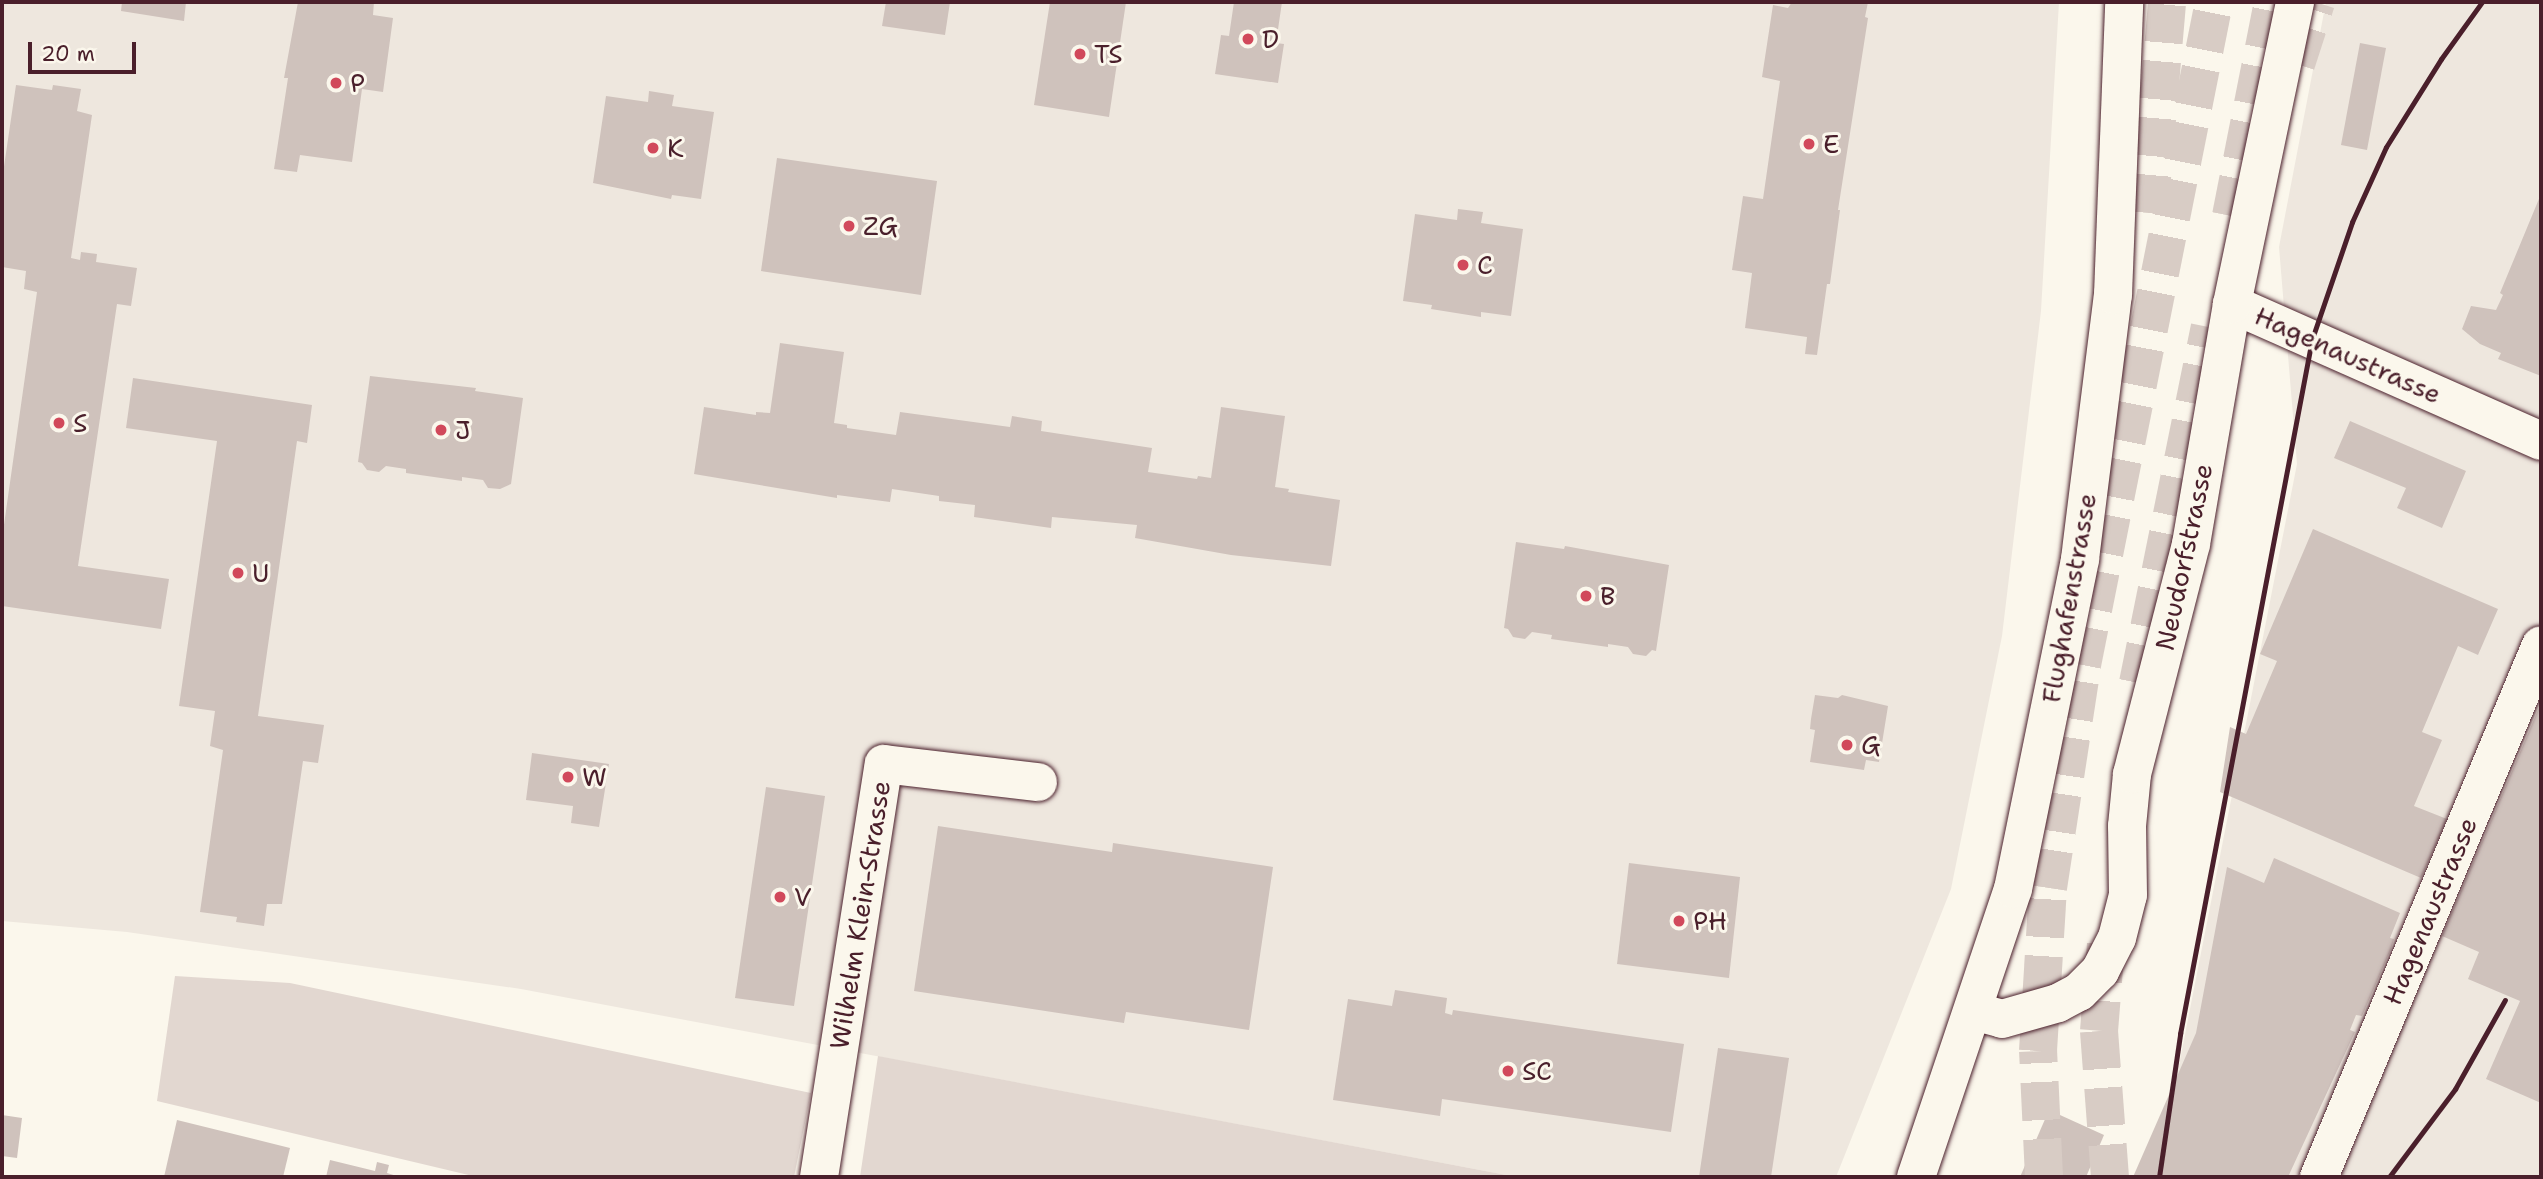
<!DOCTYPE html>
<html>
<head>
<meta charset="utf-8">
<style>
	body { margin:0 }
	#map { position:relative; width:2543px; height:1179px; overflow:hidden; background:#fbf7ec; font-family:"Shantell Sans",sans-serif }
	div>[style] { position:absolute }
	.built>* { inset:0; background:#eee7de }
	.green>* { inset:0; background:#e2d7d0 }
	.building>* { inset:0; background:#cfc2bc }
	.highway-tunnel>* { height:38px; margin-top:-19px; transform-origin:0; background:repeating-linear-gradient(90deg,#d8ccc5 0 38px,transparent 0 57px) }
	.roads { filter:drop-shadow(0 0 2px #4a1f2b) drop-shadow(0 0 2px #4a1f2b) }
	.minor>* { height:38px; margin:-19px; padding:0 19px; transform-origin:19px; border-radius:19px; background:#fbf7ec }
	.major>* { height:38px; margin:-19px; padding:0 19px; transform-origin:19px; border-radius:19px; background:#fbf7ec }
	.rail>* { height:5px; margin:-2.5px; padding:0 2.5px; transform-origin:2.5px; border-radius:2.5px; background:#4a1f2b }
	.dots>* { width:19px; height:19px; translate:-50% -50%; box-sizing:border-box; border:4px solid #fbf7ec; border-radius:50% }
	span { translate:-50% -50%; white-space:nowrap; text-align:center; line-height:1.15; -webkit-text-stroke:6px #fbf7ec; paint-order:stroke }
	.poi-label { font-size:26px; color:#4a1f2b }
	.left { translate:0 -50%; text-align:left }
	.street-label { font-size:26px; color:#4a1f2b }
	.frame { position:absolute; inset:0; border:4px solid #4a1f2b; pointer-events:none }
	.scale { position:absolute; left:28px; top:42px; width:108px; height:32px; box-sizing:border-box; border:4px solid #4a1f2b; border-top:0; padding-left:9px; font-size:21px; line-height:24px; white-space:nowrap; color:#4a1f2b; -webkit-text-stroke:5px #fbf7ec; paint-order:stroke }
</style>
</head>
<body>
<div id="map">
	<div class="built">
		<i style="clip-path:polygon(2px 2px,2059px 2px,2041px 311px,2002px 636px,1951px 889px,1836px 1177px,1517px 1177px,521px 989px,127px 932px,2px 921px)"></i>
		<i style="clip-path:polygon(2326px 2px,2541px 2px,2541px 1177px,2157px 1177px,2297px 464px,2279px 247px)"></i>
	</div>
	<div class="green">
		<i style="clip-path:polygon(175px 976px,290px 983px,811px 1093px,794px 1177px,477px 1177px,157px 1101px)"></i>
		<i style="clip-path:polygon(878px 1056px,1517px 1177px,860px 1177px)"></i>
	</div>
	<div class="building">
		<i style="clip-path:polygon(122px 2px,186px 2px,184px 21px,121px 11px)"></i>
		<i style="clip-path:polygon(298px 2px,374px 2px,373px 15px,393px 18px,383px 92px,362px 89px,352px 162px,300px 155px,297px 172px,274px 169px,288px 78px,284px 78px)"></i>
		<i style="clip-path:polygon(886px 2px,950px 2px,945px 35px,882px 26px)"></i>
		<i style="clip-path:polygon(1050px 2px,1126px 2px,1109px 117px,1034px 105px)"></i>
		<i style="clip-path:polygon(1234px 2px,1282px 2px,1276px 43px,1284px 44px,1278px 83px,1215px 74px,1221px 35px,1229px 36px)"></i>
		<i style="clip-path:polygon(1792px 2px,1868px 2px,1865px 17px,1868px 18px,1838px 210px,1840px 210px,1830px 284px,1827px 284px,1817px 355px,1805px 354px,1807px 337px,1745px 328px,1752px 273px,1732px 270px,1743px 196px,1763px 199px,1780px 81px,1762px 77px,1773px 5px,1788px 8px)"></i>
		<i style="clip-path:polygon(2360px 43px,2386px 48px,2367px 150px,2341px 145px)"></i>
		<i style="clip-path:polygon(16px 85px,52px 90px,53px 85px,81px 89px,77px 111px,92px 115px,71px 258px,80px 260px,81px 252px,97px 254px,96px 262px,137px 268px,131px 306px,117px 304px,78px 566px,169px 579px,161px 629px,2px 606px,2px 539px,37px 292px,24px 289px,26px 271px,2px 267px,2px 180px)"></i>
		<i style="clip-path:polygon(649px 91px,674px 95px,672px 106px,714px 112px,701px 199px,672px 195px,671px 199px,593px 183px,606px 96px,648px 102px)"></i>
		<i style="clip-path:polygon(777px 158px,937px 181px,921px 295px,761px 271px)"></i>
		<i style="clip-path:polygon(2541px 194px,2541px 376px,2498px 359px,2501px 353px,2480px 344px,2462px 329px,2471px 306px,2496px 310px,2503px 295px,2500px 293px)"></i>
		<i style="clip-path:polygon(1458px 209px,1483px 212px,1481px 223px,1523px 229px,1511px 316px,1481px 312px,1481px 317px,1431px 309px,1432px 305px,1403px 301px,1415px 214px,1457px 220px)"></i>
		<i style="clip-path:polygon(780px 343px,844px 352px,834px 423px,847px 425px,847px 428px,896px 435px,900px 412px,1010px 427px,1012px 416px,1042px 421px,1041px 431px,1152px 448px,1148px 472px,1197px 479px,1198px 476px,1211px 478px,1221px 407px,1285px 416px,1275px 487px,1289px 489px,1288px 492px,1340px 500px,1331px 566px,1231px 555px,1135px 538px,1137px 525px,1052px 517px,1051px 528px,974px 517px,975px 505px,939px 501px,939px 496px,892px 489px,890px 502px,837px 495px,837px 498px,694px 474px,704px 407px,756px 415px,756px 412px,770px 413px)"></i>
		<i style="clip-path:polygon(370px 376px,476px 388px,475px 391px,523px 398px,511px 484px,500px 489px,488px 488px,483px 480px,462px 477px,462px 481px,406px 473px,406px 469px,386px 466px,379px 472px,367px 470px,362px 463px,358px 462px)"></i>
		<i style="clip-path:polygon(133px 378px,312px 405px,307px 443px,297px 441px,258px 716px,324px 725px,318px 763px,303px 761px,282px 904px,267px 904px,264px 926px,236px 922px,237px 917px,200px 912px,223px 750px,210px 746px,215px 711px,179px 706px,217px 441px,126px 428px)"></i>
		<i style="clip-path:polygon(2350px 421px,2466px 471px,2442px 528px,2397px 508px,2406px 488px,2334px 458px)"></i>
		<i style="clip-path:polygon(2313px 529px,2498px 609px,2478px 655px,2458px 646px,2422px 732px,2442px 740px,2414px 806px,2447px 819px,2421px 878px,2220px 792px,2230px 727px,2246px 734px,2277px 661px,2260px 654px)"></i>
		<i style="clip-path:polygon(1516px 542px,1564px 549px,1565px 546px,1669px 565px,1656px 651px,1652px 650px,1646px 656px,1633px 654px,1628px 647px,1608px 644px,1608px 647px,1551px 639px,1552px 635px,1532px 632px,1525px 639px,1513px 637px,1508px 629px,1504px 628px)"></i>
		<i style="clip-path:polygon(1815px 695px,1838px 698px,1842px 695px,1888px 706px,1879px 762px,1866px 760px,1864px 770px,1810px 762px,1815px 730px,1810px 729px,1811px 719px)"></i>
		<i style="clip-path:polygon(2541px 703px,2541px 1103px,2486px 1079px,2520px 1001px,2468px 979px,2479px 952px,2442px 936px)"></i>
		<i style="clip-path:polygon(532px 753px,609px 764px,599px 827px,571px 823px,573px 806px,526px 800px)"></i>
		<i style="clip-path:polygon(766px 787px,825px 796px,794px 1006px,735px 998px)"></i>
		<i style="clip-path:polygon(938px 826px,1112px 852px,1113px 843px,1273px 867px,1249px 1030px,1126px 1012px,1124px 1023px,914px 991px)"></i>
		<i style="clip-path:polygon(2274px 858px,2400px 913px,2390px 938px,2394px 939px,2391px 949px,2362px 1016px,2356px 1015px,2350px 1030px,2355px 1032px,2288px 1177px,2133px 1177px,2196px 1033px,2227px 867px,2264px 883px)"></i>
		<i style="clip-path:polygon(1629px 863px,1740px 877px,1729px 978px,1617px 964px)"></i>
		<i style="clip-path:polygon(1395px 990px,1447px 998px,1445px 1013px,1452px 1015px,1453px 1010px,1684px 1044px,1671px 1132px,1442px 1099px,1440px 1116px,1333px 1100px,1348px 999px,1392px 1006px)"></i>
		<i style="clip-path:polygon(1718px 1048px,1789px 1058px,1771px 1177px,1699px 1177px)"></i>
		<i style="clip-path:polygon(2049px 1110px,2104px 1135px,2086px 1177px,2020px 1177px)"></i>
		<i style="clip-path:polygon(2px 1115px,22px 1118px,17px 1158px,2px 1156px)"></i>
		<i style="clip-path:polygon(177px 1120px,290px 1148px,283px 1177px,164px 1177px)"></i>
		<i style="clip-path:polygon(330px 1160px,375px 1171px,377px 1162px,389px 1165px,387px 1173px,400px 1177px,326px 1177px)"></i>
	</div>
	<div class="highway-tunnel">
		<i style="left:2296px;top:64px;width:65px;rotate:-72.1deg"></i>
		<i style="left:2149px;top:213px;width:212px;rotate:-85.1deg"></i>
		<i style="left:2231px;top:216px;width:218px;rotate:-78.9deg"></i>
		<i style="left:2138px;top:683px;width:363px;rotate:-78.6deg"></i>
		<i style="left:2106px;top:944px;width:87px;rotate:94.6deg"></i>
		<i style="left:2099px;top:1031px;width:146px;rotate:85.7deg"></i>
		<i style="left:2044px;top:1177px;width:126px;rotate:-92.7deg"></i>
		<i style="left:2038px;top:1051px;width:163px;rotate:-86.5deg"></i>
		<i style="left:2048px;top:888px;width:226px;rotate:-81.3deg"></i>
		<i style="left:2082px;top:665px;width:676px;rotate:-78.74deg"></i>
	</div>
	<div class="roads">
		<div class="minor">
			<i style="left:2232px;top:304px;width:338px;rotate:23.9deg"></i>
			<i style="left:1973px;top:1011px;width:30px;rotate:15deg"></i>
			<i style="left:2002px;top:1019px;width:58px;rotate:-15.9deg"></i>
			<i style="left:2058px;top:1003px;width:24px;rotate:-28deg"></i>
			<i style="left:2079px;top:992px;width:30px;rotate:-45deg"></i>
			<i style="left:2100px;top:971px;width:37px;rotate:-63deg"></i>
			<i style="left:2117px;top:938px;width:44px;rotate:-75.7deg"></i>
			<i style="left:2128px;top:895px;width:69px;rotate:-90.8deg"></i>
			<i style="left:2127px;top:826px;width:52px;rotate:-84.5deg"></i>
			<i style="left:2132px;top:774px;width:237px;rotate:-75.6deg"></i>
			<i style="left:2191px;top:544px;width:243px;rotate:-80.3deg"></i>
			<i style="left:2232px;top:304px;width:309px;rotate:-78.2deg"></i>
			<i style="left:819px;top:1177px;width:418px;rotate:-81.1deg"></i>
			<i style="left:884px;top:764px;width:155px;rotate:6.7deg"></i>
			<i style="left:2319px;top:1177px;width:576px;rotate:-67.35deg"></i>
		</div>
		<div class="major">
			<i style="left:1916px;top:1177px;width:304px;rotate:-71.4deg"></i>
			<i style="left:2013px;top:889px;width:337px;rotate:-78.5deg"></i>
			<i style="left:2080px;top:559px;width:266px;rotate:-82.9deg"></i>
			<i style="left:2113px;top:295px;width:293px;rotate:-87.8deg"></i>
		</div>
	</div>
	<div class="rail">
		<i style="left:2159px;top:1177px;width:145px;rotate:-81.6deg"></i>
		<i style="left:2180px;top:1034px;width:707px;rotate:-79.25deg"></i>
		<i style="left:2312px;top:339px;width:124px;rotate:-71.1deg"></i>
		<i style="left:2352px;top:222px;width:82px;rotate:-65.6deg"></i>
		<i style="left:2386px;top:147px;width:104px;rotate:-58deg"></i>
		<i style="left:2441px;top:59px;width:70px;rotate:-54.3deg"></i>
		<i style="left:2389px;top:1177px;width:110px;rotate:-53.1deg"></i>
		<i style="left:2455px;top:1089px;width:102px;rotate:-60.7deg"></i>
	</div>
	<div class="dots">
		<i style="left:1248px;top:39px;background:#d1495b"></i>
		<i style="left:1080px;top:54px;background:#d1495b"></i>
		<i style="left:336px;top:83px;background:#d1495b"></i>
		<i style="left:1809px;top:144px;background:#d1495b"></i>
		<i style="left:653px;top:148px;background:#d1495b"></i>
		<i style="left:849px;top:226px;background:#d1495b"></i>
		<i style="left:1463px;top:265px;background:#d1495b"></i>
		<i style="left:59px;top:423px;background:#d1495b"></i>
		<i style="left:441px;top:430px;background:#d1495b"></i>
		<i style="left:238px;top:573px;background:#d1495b"></i>
		<i style="left:1586px;top:596px;background:#d1495b"></i>
		<i style="left:1847px;top:745px;background:#d1495b"></i>
		<i style="left:568px;top:777px;background:#d1495b"></i>
		<i style="left:780px;top:897px;background:#d1495b"></i>
		<i style="left:1679px;top:921px;background:#d1495b"></i>
		<i style="left:1508px;top:1071px;background:#d1495b"></i>
	</div>
	<div class="poi-label">
		<span class="left" style="left:1262px;top:39px">D</span>
		<span class="left" style="left:1094px;top:54px">TS</span>
		<span class="left" style="left:350px;top:83px">P</span>
		<span class="left" style="left:1823px;top:144px">E</span>
		<span class="left" style="left:667px;top:148px">K</span>
		<span class="left" style="left:863px;top:226px">ZG</span>
		<span class="left" style="left:1477px;top:265px">C</span>
		<span class="left" style="left:73px;top:423px">S</span>
		<span class="left" style="left:455px;top:430px">J</span>
		<span class="left" style="left:252px;top:573px">U</span>
		<span class="left" style="left:1600px;top:596px">B</span>
		<span class="left" style="left:1861px;top:745px">G</span>
		<span class="left" style="left:582px;top:777px">W</span>
		<span class="left" style="left:794px;top:897px">V</span>
		<span class="left" style="left:1693px;top:921px">PH</span>
		<span class="left" style="left:1522px;top:1071px">SC</span>
	</div>
	<div class="street-label">
		<span style="left:2348px;top:355px;rotate:24deg">Hagenaustrasse</span>
		<span style="left:2184px;top:557px;rotate:-78deg">Neudorfstrasse</span>
		<span style="left:2069px;top:598px;rotate:-80deg">Flughafenstrasse</span>
		<span style="left:2430px;top:911px;rotate:-67deg">Hagenaustrasse</span>
		<span style="left:860px;top:915px;rotate:-81deg">Wilhelm Klein-Strasse</span>
	</div>
	<div class="frame"></div>
	<div class="scale">20 m</div>
</div>
</body>
</html>
